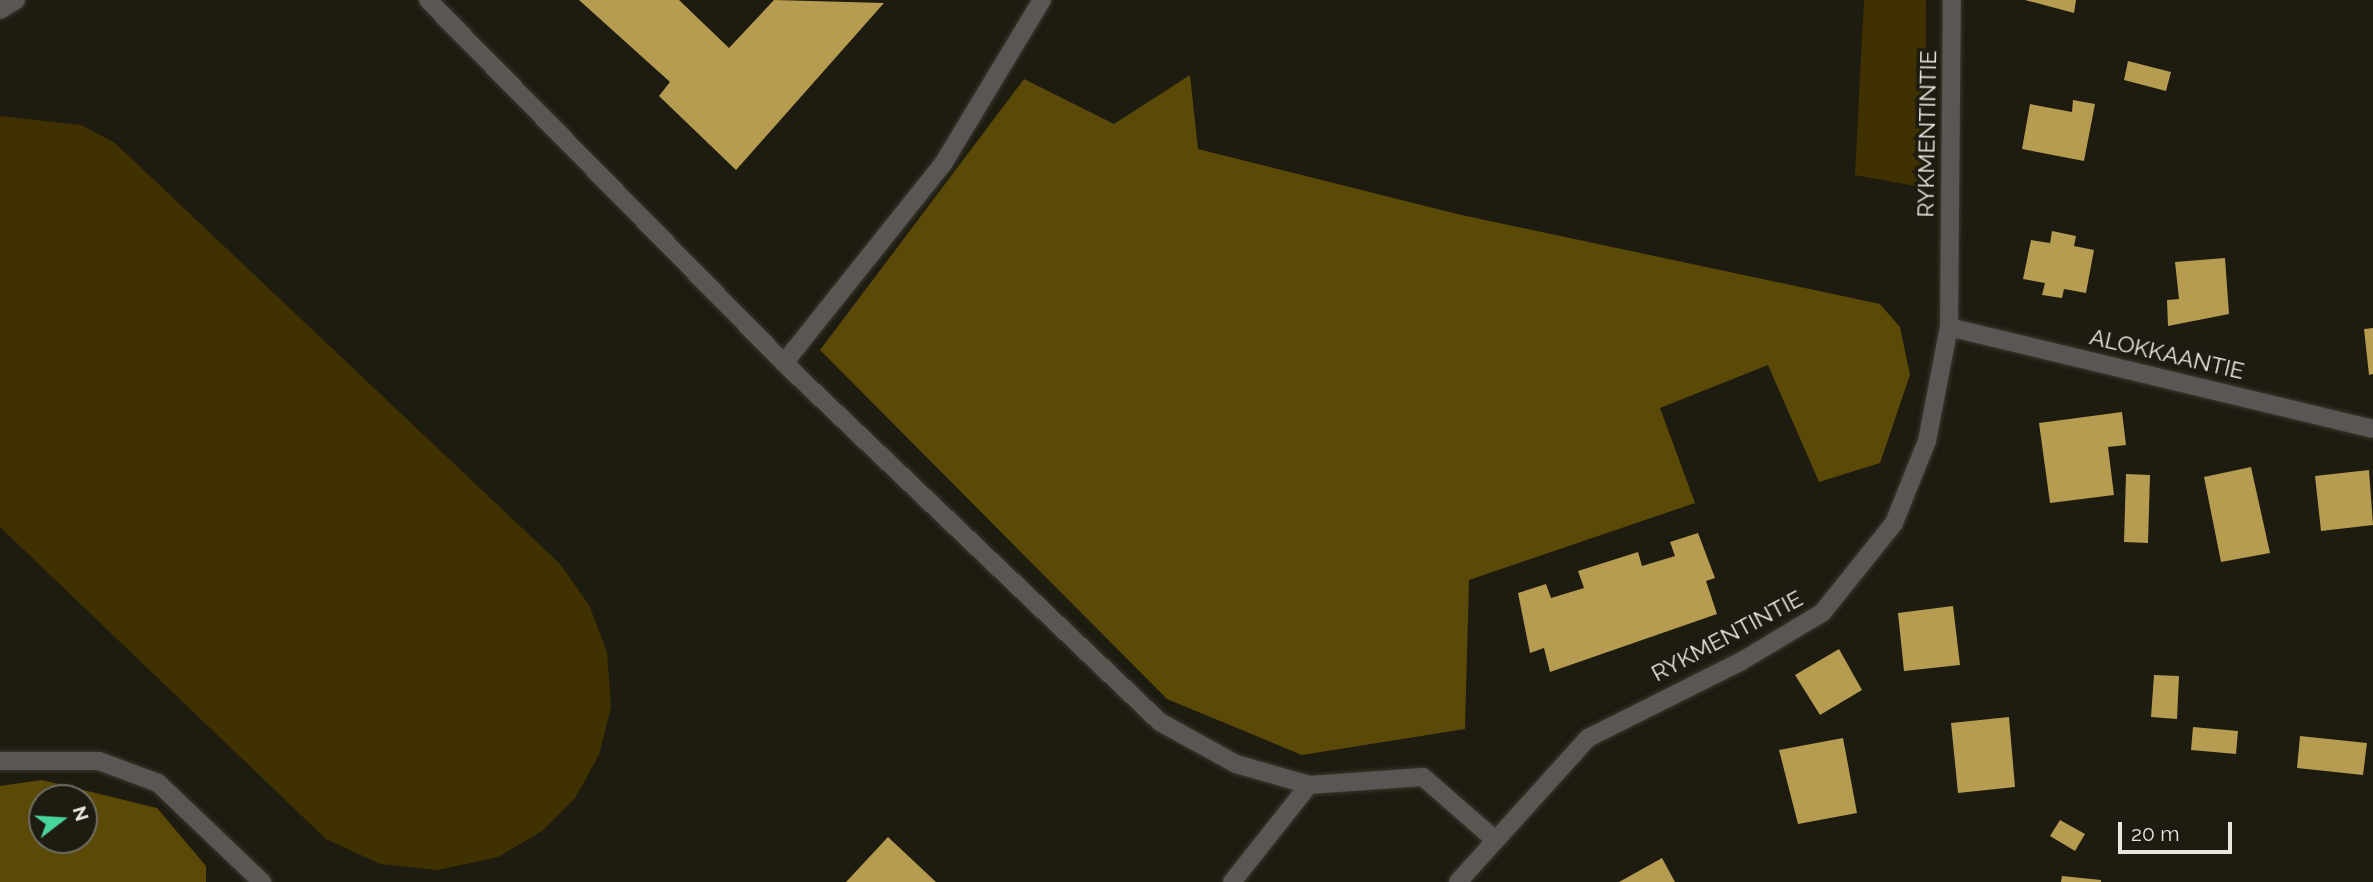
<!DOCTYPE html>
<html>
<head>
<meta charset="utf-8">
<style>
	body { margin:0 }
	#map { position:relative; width:2373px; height:882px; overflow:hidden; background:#1e1b11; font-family:Raleway,sans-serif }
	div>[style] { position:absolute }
	.green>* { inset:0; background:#403200 }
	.forest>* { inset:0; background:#5b4907 }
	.building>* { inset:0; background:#b69c50 }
	.roads { filter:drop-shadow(0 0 2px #3a382e) drop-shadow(0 0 2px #3a382e) }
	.minor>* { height:18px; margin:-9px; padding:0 9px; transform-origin:9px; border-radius:9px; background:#5b5653 }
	span { translate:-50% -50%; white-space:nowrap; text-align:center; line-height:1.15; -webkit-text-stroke:7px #1e1b11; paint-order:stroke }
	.street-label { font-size:23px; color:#e9e7e0 }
	.north { position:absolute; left:28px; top:784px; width:70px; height:70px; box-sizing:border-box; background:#1e1b11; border:2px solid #6f6d64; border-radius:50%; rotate:73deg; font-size:19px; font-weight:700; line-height:28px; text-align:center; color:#e9e7e0 }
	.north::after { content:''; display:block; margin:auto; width:24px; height:32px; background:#48d49d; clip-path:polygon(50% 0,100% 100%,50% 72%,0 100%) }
	.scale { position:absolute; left:2118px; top:822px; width:114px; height:32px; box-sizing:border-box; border:4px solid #e9e7e0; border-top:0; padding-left:9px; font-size:21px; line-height:24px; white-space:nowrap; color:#e9e7e0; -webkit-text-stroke:5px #1e1b11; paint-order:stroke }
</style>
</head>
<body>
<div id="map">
	<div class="green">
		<i style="clip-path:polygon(1864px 0,1926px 0,1925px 163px,1915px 186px,1855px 175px)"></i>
		<i style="clip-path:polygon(0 116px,81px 125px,115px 143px,560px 564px,589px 605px,607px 652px,611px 707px,599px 755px,575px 798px,542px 831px,498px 857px,438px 870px,380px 864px,326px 839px,0 527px)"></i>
	</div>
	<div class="forest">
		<i style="clip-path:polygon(1190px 75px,1198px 149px,1457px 214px,1880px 304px,1900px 327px,1910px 375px,1880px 463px,1819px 482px,1768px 365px,1660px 408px,1695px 503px,1469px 580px,1465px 729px,1302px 755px,1167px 699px,820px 350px,1024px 79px,1114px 124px)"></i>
		<i style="clip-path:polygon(evenodd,42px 780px,157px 808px,206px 866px,206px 882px,0 882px,0 786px,42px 780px,84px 798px,84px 840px,42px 840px,42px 798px,84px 798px)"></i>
	</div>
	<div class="building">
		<i style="clip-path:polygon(579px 0,679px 0,729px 48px,774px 0,884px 3px,736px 170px,659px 96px,670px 82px)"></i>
		<i style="clip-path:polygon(2025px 0,2076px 0,2074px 13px)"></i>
		<i style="clip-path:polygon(2128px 61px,2171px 72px,2166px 91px,2124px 80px)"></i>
		<i style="clip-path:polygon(2073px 100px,2095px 104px,2084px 161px,2022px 149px,2030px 104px,2072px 112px)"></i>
		<i style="clip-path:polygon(2052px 231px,2076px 236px,2074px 246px,2094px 250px,2086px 293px,2064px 289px,2062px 298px,2042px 295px,2045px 283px,2023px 279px,2031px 240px,2050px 243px)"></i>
		<i style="clip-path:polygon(2225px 258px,2229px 314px,2168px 326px,2167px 300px,2179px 299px,2175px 262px)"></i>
		<i style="clip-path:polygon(2373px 328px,2373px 374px,2369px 375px,2364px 329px)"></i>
		<i style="clip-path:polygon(2122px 412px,2126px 445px,2108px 447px,2114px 495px,2050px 503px,2039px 423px)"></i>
		<i style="clip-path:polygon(2251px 467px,2270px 553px,2221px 562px,2204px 477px)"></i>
		<i style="clip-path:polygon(2369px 470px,2373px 525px,2321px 531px,2315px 476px)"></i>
		<i style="clip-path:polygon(2126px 474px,2150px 475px,2148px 543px,2124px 542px)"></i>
		<i style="clip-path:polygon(1698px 533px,1715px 578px,1706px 581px,1717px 614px,1550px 672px,1544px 648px,1530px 653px,1518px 593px,1546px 584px,1551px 598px,1584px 588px,1578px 571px,1638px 552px,1642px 566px,1675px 556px,1670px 542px)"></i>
		<i style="clip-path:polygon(1953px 606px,1960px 665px,1904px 671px,1898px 613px)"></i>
		<i style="clip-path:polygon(1839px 649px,1862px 690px,1820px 715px,1795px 675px)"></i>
		<i style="clip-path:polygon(2154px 675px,2179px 676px,2177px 719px,2151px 717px)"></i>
		<i style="clip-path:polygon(2009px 717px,2015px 787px,1958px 793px,1951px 723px)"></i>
		<i style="clip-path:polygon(2193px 727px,2238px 731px,2236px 754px,2191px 750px)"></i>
		<i style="clip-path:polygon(2300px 736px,2367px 743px,2363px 775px,2297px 768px)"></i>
		<i style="clip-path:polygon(1843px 738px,1857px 813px,1798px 824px,1779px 750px)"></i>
		<i style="clip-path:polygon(2060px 820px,2085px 834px,2075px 851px,2050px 836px)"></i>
		<i style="clip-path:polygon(888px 837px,936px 882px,846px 882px)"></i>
		<i style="clip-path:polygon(1662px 858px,1675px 882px,1619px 882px)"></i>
		<i style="clip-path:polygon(2062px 876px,2101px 880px,2101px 882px,2061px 882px)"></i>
	</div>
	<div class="roads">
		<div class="minor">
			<i style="left:428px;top:0;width:508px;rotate:45.56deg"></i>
			<i style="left:784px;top:363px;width:520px;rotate:43.68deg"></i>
			<i style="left:1160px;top:722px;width:87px;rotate:28.9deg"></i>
			<i style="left:1236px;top:764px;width:76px;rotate:16deg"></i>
			<i style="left:1309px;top:785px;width:114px;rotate:-4deg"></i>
			<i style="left:1423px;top:777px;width:93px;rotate:41.1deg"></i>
			<i style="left:0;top:10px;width:19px;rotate:-32deg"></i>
			<i style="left:1949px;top:327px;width:436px;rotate:13.5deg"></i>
			<i style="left:784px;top:363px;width:255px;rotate:-51.4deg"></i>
			<i style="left:943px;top:164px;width:192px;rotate:-58.9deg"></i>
			<i style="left:0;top:761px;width:99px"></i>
			<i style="left:99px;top:761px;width:63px;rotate:20.4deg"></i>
			<i style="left:158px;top:783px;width:144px;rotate:43.6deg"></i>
			<i style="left:1232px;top:882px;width:124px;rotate:-51.6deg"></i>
			<i style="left:1458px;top:882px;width:194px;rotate:-47.9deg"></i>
			<i style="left:1588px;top:738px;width:170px;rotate:-26.6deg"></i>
			<i style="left:1740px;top:662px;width:96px;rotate:-30.9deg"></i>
			<i style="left:1822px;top:613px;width:115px;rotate:-51.3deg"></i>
			<i style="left:1894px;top:523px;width:88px;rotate:-68.1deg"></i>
			<i style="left:1927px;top:441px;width:116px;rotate:-79.1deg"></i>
			<i style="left:1949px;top:327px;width:327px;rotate:-89.5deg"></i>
		</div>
	</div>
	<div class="street-label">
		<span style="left:1927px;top:134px;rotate:-89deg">RYKMENTINTIE</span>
		<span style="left:2167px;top:354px;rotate:13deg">ALOKKAANTIE</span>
		<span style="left:1727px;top:636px;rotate:-28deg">RYKMENTINTIE</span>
	</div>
	<div class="north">N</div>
	<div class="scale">20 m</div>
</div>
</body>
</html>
